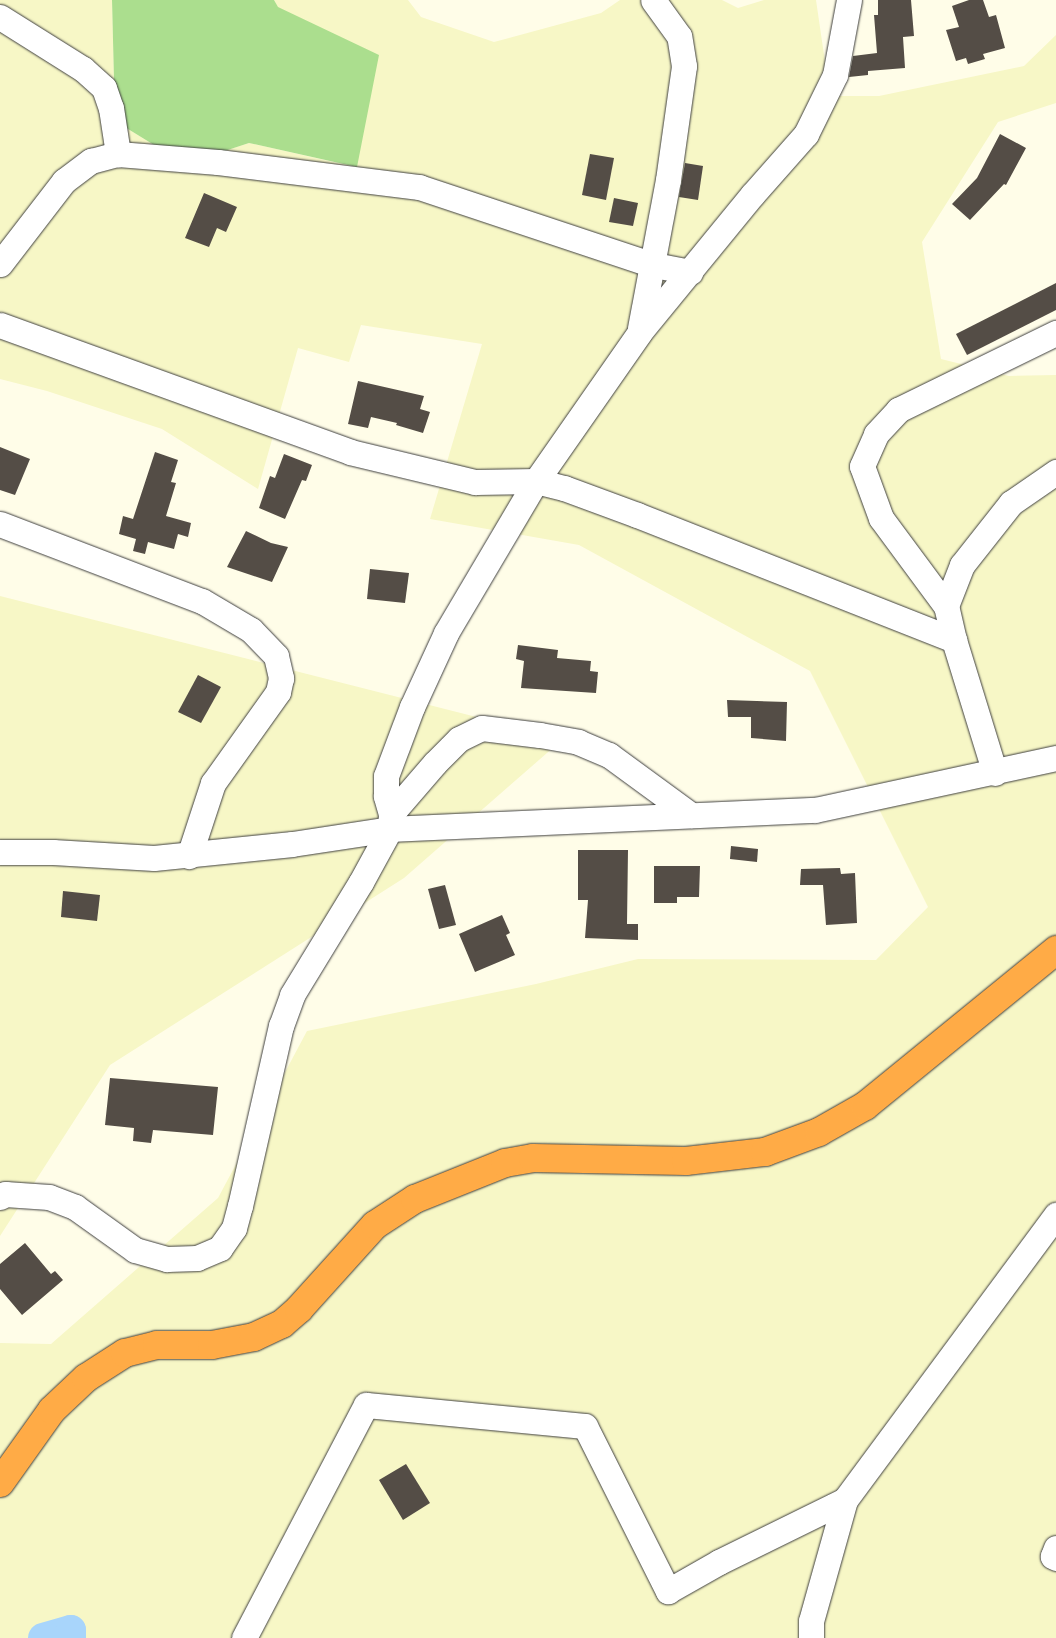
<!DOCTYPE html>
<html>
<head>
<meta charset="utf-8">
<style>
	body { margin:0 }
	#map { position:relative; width:1056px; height:1638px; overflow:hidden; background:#fffde8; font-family:Spectral,serif }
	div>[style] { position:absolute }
	.farmland>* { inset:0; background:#f7f7c6 }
	.forest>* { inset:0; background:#abde8e }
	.river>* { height:30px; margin:-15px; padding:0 15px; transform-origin:15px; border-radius:15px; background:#a8d5fb }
	.building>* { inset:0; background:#544d46 }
	.roads { filter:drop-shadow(0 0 1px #3e3e3e) drop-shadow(0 0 1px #3e3e3e) }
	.minor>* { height:25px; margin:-12.5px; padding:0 12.5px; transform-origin:12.5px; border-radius:12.5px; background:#fff }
	.highway>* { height:28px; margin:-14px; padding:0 14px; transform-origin:14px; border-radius:14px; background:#ffab46 }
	span { translate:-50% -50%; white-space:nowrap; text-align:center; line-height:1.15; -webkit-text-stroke:5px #fff; paint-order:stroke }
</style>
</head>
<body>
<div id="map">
	<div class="farmland">
		<i style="clip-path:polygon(0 0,112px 0,115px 121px,185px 164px,249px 143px,356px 167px,274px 0,408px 0,421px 17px,494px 42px,601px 13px,620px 0,722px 0,738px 8px,764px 0,816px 0,830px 96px,879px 96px,1024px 66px,1056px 35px,1056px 103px,998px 122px,922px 242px,941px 359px,1009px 376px,1056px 375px,1056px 1638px,0 1638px,0 1343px,51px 1344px,218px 1198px,307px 1031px,536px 984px,638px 959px,876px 960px,928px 907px,810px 671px,579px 545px,430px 519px,482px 344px,361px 325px,349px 362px,298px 348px,258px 489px,162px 429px,47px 391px,0 379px)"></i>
		<i style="clip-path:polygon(0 596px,563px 739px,404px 878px,110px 1065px,0 1236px)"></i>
	</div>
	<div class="forest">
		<i style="clip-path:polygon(112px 0,274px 0,278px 7px,379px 55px,357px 167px,249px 143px,185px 164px,115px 121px)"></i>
	</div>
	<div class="river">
		<i style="left:43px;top:1638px;width:29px;rotate:-16deg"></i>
		<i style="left:71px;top:1630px;width:8px;rotate:90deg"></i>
	</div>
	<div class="building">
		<i style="clip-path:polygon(878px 0,911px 0,914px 36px,903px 37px,905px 68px,868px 71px,868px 75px,849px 77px,853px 56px,877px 53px,874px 15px,878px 15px)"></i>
		<i style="clip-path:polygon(969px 0,983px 0,989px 17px,996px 15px,1005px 48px,983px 54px,985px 59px,968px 64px,966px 58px,956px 61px,946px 30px,959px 27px,952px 6px)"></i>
		<i style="clip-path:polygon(1000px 134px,1026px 148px,1006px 185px,1004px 184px,970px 220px,952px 204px,977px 178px)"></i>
		<i style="clip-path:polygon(590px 154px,614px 158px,606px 200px,582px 195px)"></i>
		<i style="clip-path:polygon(685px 163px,703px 166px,698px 200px,679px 197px)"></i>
		<i style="clip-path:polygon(204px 193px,237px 207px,226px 232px,217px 228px,209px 247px,185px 238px)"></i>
		<i style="clip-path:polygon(614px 198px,638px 203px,633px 226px,609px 222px)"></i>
		<i style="clip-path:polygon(1056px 283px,1056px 310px,967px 355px,956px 334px)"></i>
		<i style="clip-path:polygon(358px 381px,424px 396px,420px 409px,430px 412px,423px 433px,396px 425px,397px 423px,371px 417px,368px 428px,348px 424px)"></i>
		<i style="clip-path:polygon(0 447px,30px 459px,15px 495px,0 490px)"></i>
		<i style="clip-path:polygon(155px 452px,178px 460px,171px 482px,176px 483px,166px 516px,191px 523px,188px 537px,178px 534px,174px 549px,148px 542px,145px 554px,133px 551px,136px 539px,119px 534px,123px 516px,133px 519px)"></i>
		<i style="clip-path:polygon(284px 454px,312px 465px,306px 481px,302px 480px,285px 519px,259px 508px,270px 476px,275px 478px)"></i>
		<i style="clip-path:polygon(246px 531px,271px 543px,288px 547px,272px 582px,227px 567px)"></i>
		<i style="clip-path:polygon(370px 569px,409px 573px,405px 603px,367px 599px)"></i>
		<i style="clip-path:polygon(518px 645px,558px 650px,557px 658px,591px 661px,590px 671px,598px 672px,596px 693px,521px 688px,524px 661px,516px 659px)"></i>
		<i style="clip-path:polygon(198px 675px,221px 687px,201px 723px,178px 712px)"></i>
		<i style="clip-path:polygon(727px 700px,787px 702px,786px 741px,751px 738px,751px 717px,728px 717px)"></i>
		<i style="clip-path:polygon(731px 846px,758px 849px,757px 862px,730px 859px)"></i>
		<i style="clip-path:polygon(578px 850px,628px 850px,627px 924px,638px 924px,638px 940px,585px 938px,588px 900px,578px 900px)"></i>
		<i style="clip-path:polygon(654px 866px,700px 866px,699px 897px,677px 897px,677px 903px,654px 903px)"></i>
		<i style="clip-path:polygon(840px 868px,841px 874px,855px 873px,857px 923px,826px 925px,823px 885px,800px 885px,801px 869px)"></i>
		<i style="clip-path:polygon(445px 885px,456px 925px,439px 929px,428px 889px)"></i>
		<i style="clip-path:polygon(63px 891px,100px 895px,97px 921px,61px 917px)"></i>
		<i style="clip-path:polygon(502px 915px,510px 933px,506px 935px,515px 955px,475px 972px,459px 934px)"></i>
		<i style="clip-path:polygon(110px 1078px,218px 1087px,213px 1135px,153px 1130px,151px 1143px,133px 1141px,134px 1128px,105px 1125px)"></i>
		<i style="clip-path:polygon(25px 1243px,51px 1274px,55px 1271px,63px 1280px,22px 1315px,0 1289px,0 1264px)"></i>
		<i style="clip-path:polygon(406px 1464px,430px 1503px,403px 1520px,379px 1480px)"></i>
	</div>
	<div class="roads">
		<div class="minor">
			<i style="left:849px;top:0;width:76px;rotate:100.6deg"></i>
			<i style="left:835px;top:75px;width:66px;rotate:116.2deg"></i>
			<i style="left:806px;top:134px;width:81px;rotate:131.5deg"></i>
			<i style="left:752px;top:195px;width:177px;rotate:129.3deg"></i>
			<i style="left:640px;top:332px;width:182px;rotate:124.9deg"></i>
			<i style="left:536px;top:481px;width:29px;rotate:14deg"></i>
			<i style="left:564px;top:488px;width:78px;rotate:20.3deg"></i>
			<i style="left:637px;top:515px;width:341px;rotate:21.5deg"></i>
			<i style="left:954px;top:640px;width:139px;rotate:72.9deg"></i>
			<i style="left:0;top:17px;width:98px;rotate:32.1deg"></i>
			<i style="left:83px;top:69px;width:28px;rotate:42deg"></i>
			<i style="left:104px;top:88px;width:21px;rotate:71deg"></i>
			<i style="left:111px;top:108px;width:47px;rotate:81.3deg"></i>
			<i style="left:0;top:264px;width:105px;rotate:-52.4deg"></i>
			<i style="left:64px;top:181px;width:34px;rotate:-37deg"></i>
			<i style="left:91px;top:161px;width:28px;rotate:-15deg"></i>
			<i style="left:118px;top:154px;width:100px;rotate:4.6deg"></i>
			<i style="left:218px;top:162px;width:203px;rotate:7.1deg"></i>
			<i style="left:419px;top:187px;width:248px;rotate:18.4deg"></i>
			<i style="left:654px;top:265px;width:37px;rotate:11deg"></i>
			<i style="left:0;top:325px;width:372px;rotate:19.9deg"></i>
			<i style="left:350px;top:452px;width:129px;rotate:13.5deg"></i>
			<i style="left:475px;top:482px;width:61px;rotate:-0.9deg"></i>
			<i style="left:640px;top:328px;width:151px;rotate:-79.3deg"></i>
			<i style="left:668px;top:180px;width:115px;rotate:-82deg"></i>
			<i style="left:684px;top:66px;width:30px;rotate:-99deg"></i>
			<i style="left:679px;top:36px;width:44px;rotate:-125.8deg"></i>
			<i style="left:0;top:524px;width:216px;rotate:20.9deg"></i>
			<i style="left:202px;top:601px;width:57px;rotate:30.6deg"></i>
			<i style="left:251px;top:630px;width:36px;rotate:46deg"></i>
			<i style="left:276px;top:656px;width:23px;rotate:77deg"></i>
			<i style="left:281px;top:678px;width:14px;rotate:102deg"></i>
			<i style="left:278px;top:692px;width:112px;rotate:125.5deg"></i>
			<i style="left:213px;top:783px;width:77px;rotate:108.2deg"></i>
			<i style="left:946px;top:606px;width:44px;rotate:-68.7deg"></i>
			<i style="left:962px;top:565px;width:79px;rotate:-51.7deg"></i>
			<i style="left:1011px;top:503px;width:55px;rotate:-34.6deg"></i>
			<i style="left:954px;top:640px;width:35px;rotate:-103deg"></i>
			<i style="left:946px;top:606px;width:109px;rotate:-126.5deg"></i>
			<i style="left:881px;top:518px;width:55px;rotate:-110.1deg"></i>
			<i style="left:862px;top:466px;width:35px;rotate:-66deg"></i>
			<i style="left:876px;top:434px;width:33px;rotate:-47deg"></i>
			<i style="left:898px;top:410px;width:176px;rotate:-26deg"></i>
			<i style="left:391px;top:814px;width:67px;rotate:-49.2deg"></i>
			<i style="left:435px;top:763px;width:34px;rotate:-45deg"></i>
			<i style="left:459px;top:739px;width:25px;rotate:-26deg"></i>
			<i style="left:482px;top:728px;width:58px;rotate:6.9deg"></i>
			<i style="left:540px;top:735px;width:39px;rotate:10deg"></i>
			<i style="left:578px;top:742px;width:34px;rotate:23deg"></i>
			<i style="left:609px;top:755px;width:102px;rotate:36.2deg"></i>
			<i style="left:0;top:852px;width:53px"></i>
			<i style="left:53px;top:852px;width:101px;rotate:3.4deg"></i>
			<i style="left:154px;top:858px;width:139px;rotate:-5.8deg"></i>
			<i style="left:292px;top:844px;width:99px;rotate:-8.7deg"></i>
			<i style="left:390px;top:829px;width:425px;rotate:-2.6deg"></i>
			<i style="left:815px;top:810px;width:247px;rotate:-12.2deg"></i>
			<i style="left:0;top:1197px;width:6px;rotate:-31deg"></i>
			<i style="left:5px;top:1194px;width:44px;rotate:3.9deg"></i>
			<i style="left:49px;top:1197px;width:28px;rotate:21deg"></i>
			<i style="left:75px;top:1207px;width:74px;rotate:35.6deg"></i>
			<i style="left:135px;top:1250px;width:33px;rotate:16deg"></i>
			<i style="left:167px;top:1259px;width:30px;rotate:-2deg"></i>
			<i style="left:197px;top:1258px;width:25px;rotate:-23deg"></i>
			<i style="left:220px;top:1248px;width:24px;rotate:-55deg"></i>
			<i style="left:234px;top:1228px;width:23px;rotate:-75deg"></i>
			<i style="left:240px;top:1206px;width:185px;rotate:-77.2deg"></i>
			<i style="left:281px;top:1026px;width:33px;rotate:-70deg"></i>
			<i style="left:292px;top:995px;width:132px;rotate:-58.6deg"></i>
			<i style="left:361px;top:882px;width:60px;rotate:-61.3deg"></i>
			<i style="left:390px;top:829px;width:15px;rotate:-86deg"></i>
			<i style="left:391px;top:814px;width:19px;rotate:-106deg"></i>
			<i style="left:386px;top:796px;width:20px;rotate:-90deg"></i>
			<i style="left:386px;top:776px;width:74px;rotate:-69.4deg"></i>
			<i style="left:412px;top:707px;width:81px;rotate:-65.3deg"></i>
			<i style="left:446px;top:633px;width:177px;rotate:-59.4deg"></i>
			<i style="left:1056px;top:1548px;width:9px;rotate:111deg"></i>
			<i style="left:1053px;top:1556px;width:4px;rotate:34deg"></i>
			<i style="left:244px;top:1638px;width:263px;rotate:-62.4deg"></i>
			<i style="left:366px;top:1405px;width:220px;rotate:5.5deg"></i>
			<i style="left:585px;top:1426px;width:185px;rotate:63.3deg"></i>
			<i style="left:668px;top:1591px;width:59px;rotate:-29.6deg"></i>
			<i style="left:719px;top:1562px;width:140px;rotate:-26.2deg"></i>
			<i style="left:845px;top:1500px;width:355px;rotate:-53.5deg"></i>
			<i style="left:811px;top:1638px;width:17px;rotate:-90deg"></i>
			<i style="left:811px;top:1621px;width:126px;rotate:-74.3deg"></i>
		</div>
		<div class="highway">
			<i style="left:0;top:1483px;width:90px;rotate:-54.5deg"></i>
			<i style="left:52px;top:1410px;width:47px;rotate:-43.3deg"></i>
			<i style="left:86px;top:1378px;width:46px;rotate:-32.7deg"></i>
			<i style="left:125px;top:1353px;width:33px;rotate:-14deg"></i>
			<i style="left:157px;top:1345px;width:55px"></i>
			<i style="left:212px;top:1345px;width:43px;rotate:-10.8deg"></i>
			<i style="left:254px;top:1337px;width:31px;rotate:-25deg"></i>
			<i style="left:282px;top:1324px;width:23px;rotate:-41deg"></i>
			<i style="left:299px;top:1309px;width:113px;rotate:-47.9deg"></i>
			<i style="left:375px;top:1225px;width:48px;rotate:-33deg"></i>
			<i style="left:415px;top:1199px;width:97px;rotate:-21.8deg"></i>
			<i style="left:505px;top:1163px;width:28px;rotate:-10deg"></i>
			<i style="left:533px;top:1158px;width:153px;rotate:1.1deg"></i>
			<i style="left:686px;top:1161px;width:80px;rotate:-6.5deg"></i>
			<i style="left:765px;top:1152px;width:58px;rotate:-20.3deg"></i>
			<i style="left:819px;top:1132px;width:53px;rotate:-29.5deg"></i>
			<i style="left:865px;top:1106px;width:247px;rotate:-39.2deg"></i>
		</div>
	</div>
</div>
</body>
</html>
